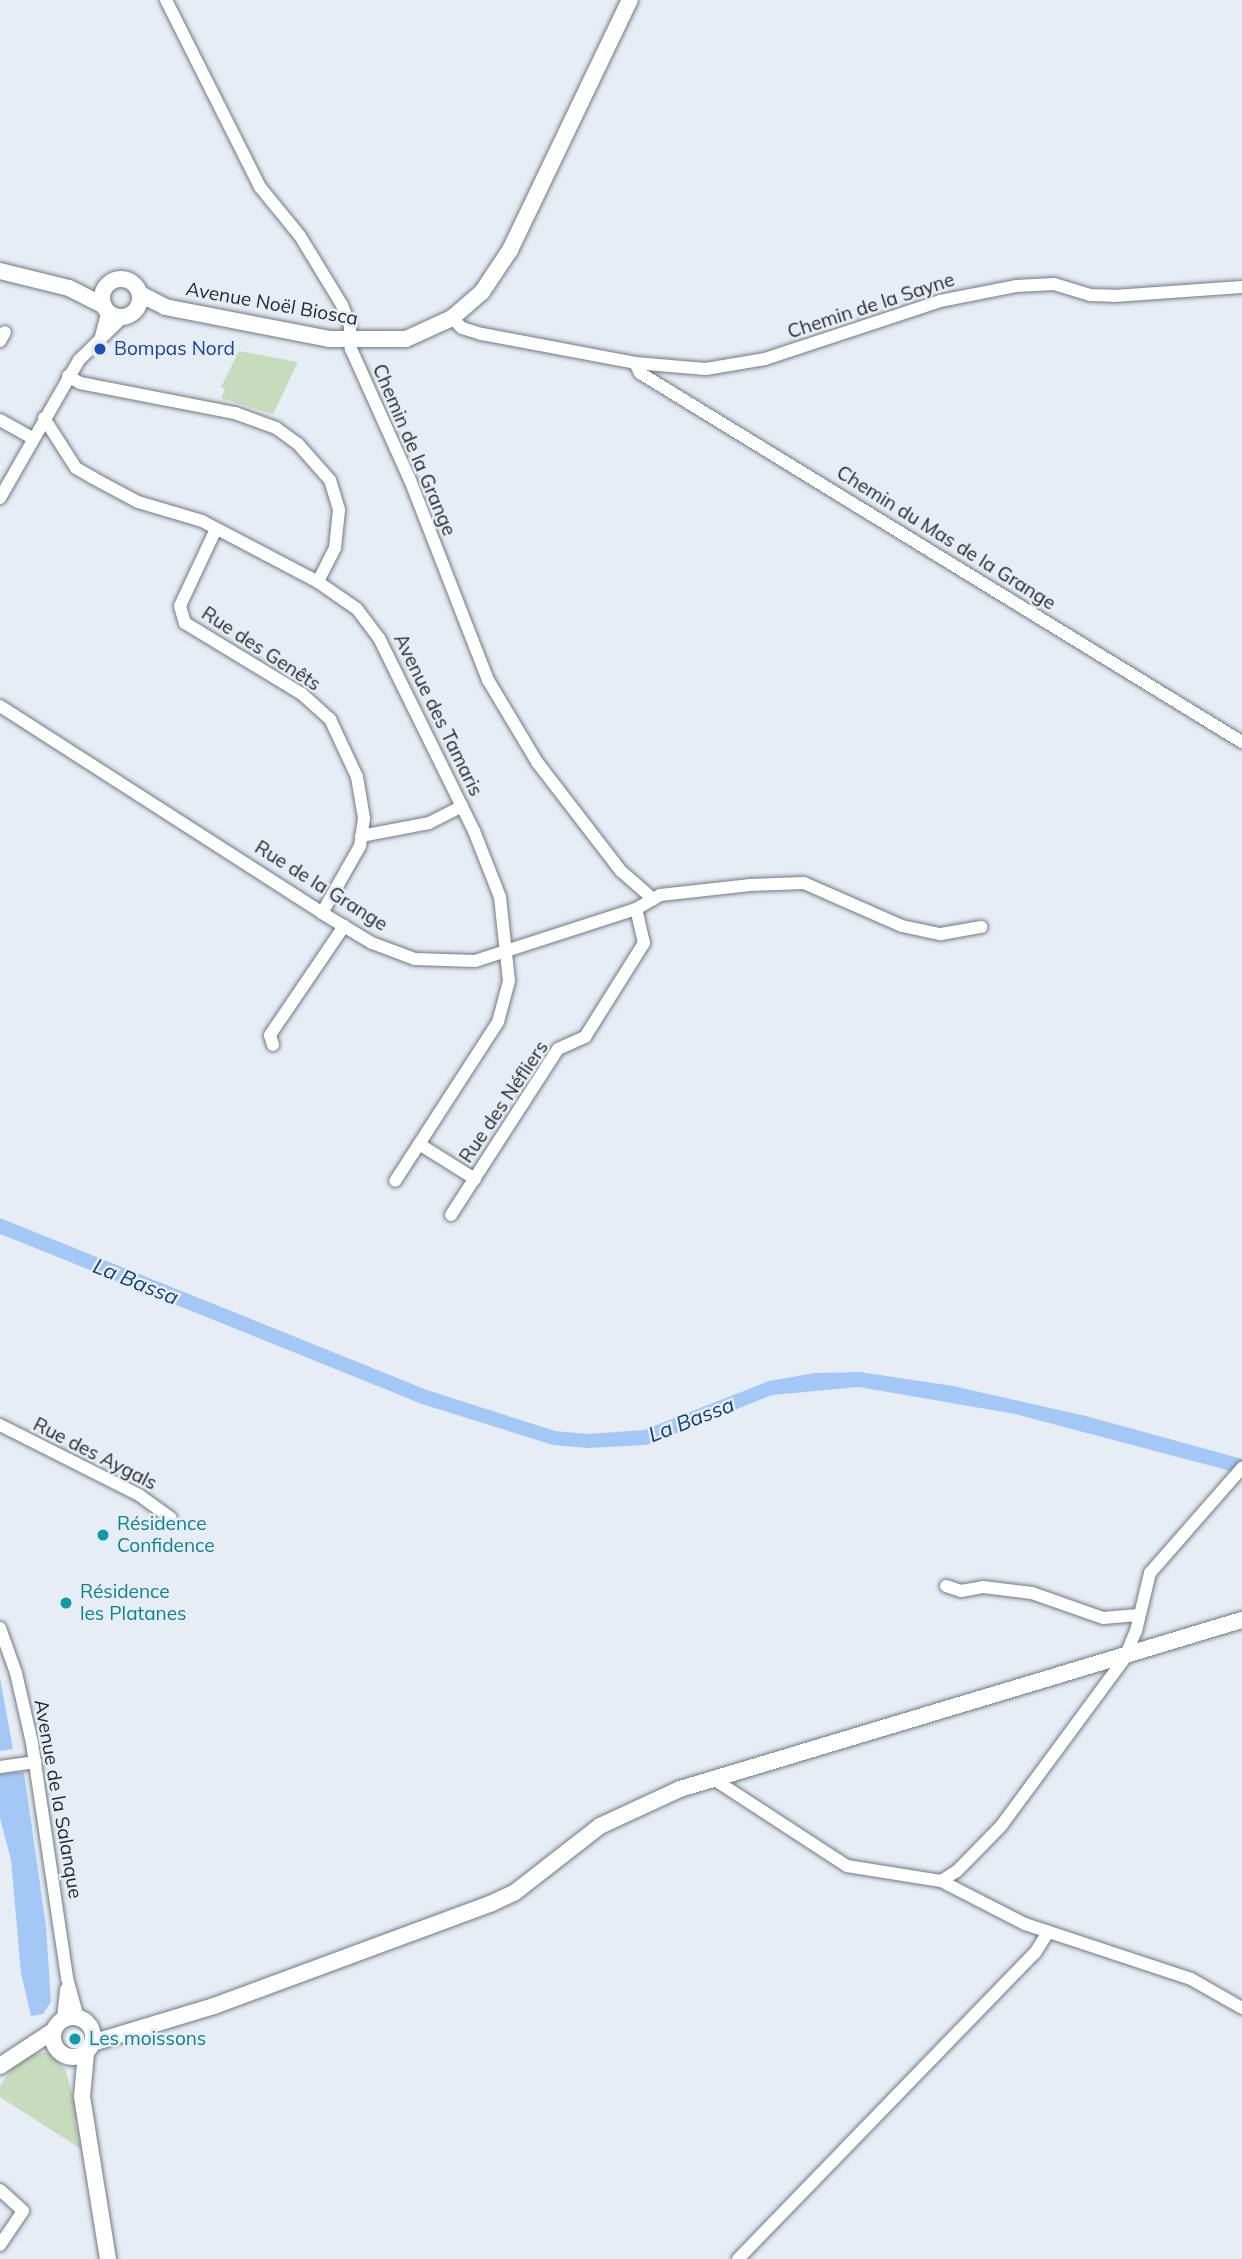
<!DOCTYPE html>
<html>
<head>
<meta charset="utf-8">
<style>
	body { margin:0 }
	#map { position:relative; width:1242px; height:2259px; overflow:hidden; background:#e6edf5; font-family:Mulish,sans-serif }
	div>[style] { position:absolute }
	.green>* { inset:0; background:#c6dcbc }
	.water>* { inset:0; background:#a4c8f6 }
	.roads { filter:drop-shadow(0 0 2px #737980) drop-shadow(0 0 2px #737980) }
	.minor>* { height:12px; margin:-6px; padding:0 6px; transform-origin:6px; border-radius:6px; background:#fff }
	.major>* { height:16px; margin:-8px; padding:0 8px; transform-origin:8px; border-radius:8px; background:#fff }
	.major>.ring { margin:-8px; padding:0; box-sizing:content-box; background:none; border:16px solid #fff; border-radius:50% }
	.dots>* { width:19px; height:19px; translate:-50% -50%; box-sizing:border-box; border:4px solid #e6edf5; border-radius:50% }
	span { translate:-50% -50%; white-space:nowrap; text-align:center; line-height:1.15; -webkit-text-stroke:5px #e6edf5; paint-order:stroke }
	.street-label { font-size:19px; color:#26292c }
	.transit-label { font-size:19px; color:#164399 }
	.left { translate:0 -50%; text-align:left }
	.culture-label { font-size:19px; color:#0d838f }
	.water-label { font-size:21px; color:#0e3e74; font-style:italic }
</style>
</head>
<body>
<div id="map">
	<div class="green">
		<i style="clip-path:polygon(239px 351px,298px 362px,273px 414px,221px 398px,225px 389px,221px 387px)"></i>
		<i style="clip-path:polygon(48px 2052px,65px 2069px,80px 2120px,75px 2120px,81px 2149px,0 2097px,0 2086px,10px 2071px,5px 2068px,26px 2056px)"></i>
	</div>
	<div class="water">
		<i style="clip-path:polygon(0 1218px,427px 1390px,555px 1431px,588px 1434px,644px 1430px,769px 1381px,815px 1373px,860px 1372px,953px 1386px,1086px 1416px,1242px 1459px,1242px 1474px,1015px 1414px,859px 1387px,772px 1395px,646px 1445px,588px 1448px,553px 1445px,422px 1404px,8px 1237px,0 1234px)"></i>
		<i style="clip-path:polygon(0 1678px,13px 1749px,0 1751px)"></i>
		<i style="clip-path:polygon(24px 1772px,46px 1926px,51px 2002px,43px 2014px,31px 2016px,21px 1973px,11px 1860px,0 1818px,0 1774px)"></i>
	</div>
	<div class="roads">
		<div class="minor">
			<i style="left:166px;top:0;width:209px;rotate:63.3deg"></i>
			<i style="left:260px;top:187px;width:63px;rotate:50.8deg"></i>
			<i style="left:300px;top:236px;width:81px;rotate:58.7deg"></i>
			<i style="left:342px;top:305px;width:22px;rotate:69deg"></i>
			<i style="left:350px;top:326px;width:23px;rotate:88deg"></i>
			<i style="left:351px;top:349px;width:144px;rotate:65.8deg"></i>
			<i style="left:410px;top:480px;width:215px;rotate:68.7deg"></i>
			<i style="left:488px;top:680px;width:96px;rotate:59.1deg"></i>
			<i style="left:537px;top:762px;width:138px;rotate:52.4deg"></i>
			<i style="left:621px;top:871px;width:43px;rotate:41.2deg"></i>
			<i style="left:452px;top:318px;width:14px;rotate:45deg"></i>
			<i style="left:462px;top:328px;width:21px;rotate:17deg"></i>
			<i style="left:482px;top:334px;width:156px;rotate:10.7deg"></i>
			<i style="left:635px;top:363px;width:71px;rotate:4.8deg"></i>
			<i style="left:706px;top:369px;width:60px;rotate:-9.6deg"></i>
			<i style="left:765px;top:359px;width:184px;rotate:-18.3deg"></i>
			<i style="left:940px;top:301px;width:77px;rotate:-11.2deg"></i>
			<i style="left:1016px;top:286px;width:38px;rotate:-3deg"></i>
			<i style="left:1054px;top:284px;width:38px;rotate:17deg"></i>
			<i style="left:1090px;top:295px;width:24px;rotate:2deg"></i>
			<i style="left:1114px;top:296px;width:128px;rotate:-4deg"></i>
			<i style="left:100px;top:340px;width:30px;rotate:-75deg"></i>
			<i style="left:0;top:341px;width:10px;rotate:-61deg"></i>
			<i style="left:635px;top:363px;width:11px;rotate:63deg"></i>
			<i style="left:640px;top:373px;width:706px;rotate:31.51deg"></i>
			<i style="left:68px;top:376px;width:14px;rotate:30deg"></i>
			<i style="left:80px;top:383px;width:158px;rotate:11deg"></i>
			<i style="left:235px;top:413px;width:44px;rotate:20.1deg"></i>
			<i style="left:276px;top:428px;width:27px;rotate:36deg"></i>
			<i style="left:298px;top:444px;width:48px;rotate:48.4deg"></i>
			<i style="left:330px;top:480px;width:31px;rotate:73deg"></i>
			<i style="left:339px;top:510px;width:38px;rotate:96deg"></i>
			<i style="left:335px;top:548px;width:38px;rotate:117deg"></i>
			<i style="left:44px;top:418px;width:59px;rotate:57.4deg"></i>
			<i style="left:76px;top:468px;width:20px;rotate:30deg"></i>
			<i style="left:93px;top:478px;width:51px;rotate:28.1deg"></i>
			<i style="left:138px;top:502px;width:67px;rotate:16.5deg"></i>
			<i style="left:202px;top:521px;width:131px;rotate:27.7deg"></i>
			<i style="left:318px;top:582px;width:47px;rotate:34.7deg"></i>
			<i style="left:357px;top:609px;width:36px;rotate:53deg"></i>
			<i style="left:379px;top:638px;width:215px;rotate:63.8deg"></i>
			<i style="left:474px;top:831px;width:71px;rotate:68.5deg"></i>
			<i style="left:500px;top:897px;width:84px;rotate:83.9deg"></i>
			<i style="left:509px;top:981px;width:42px;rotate:105deg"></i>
			<i style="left:498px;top:1022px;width:189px;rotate:122.9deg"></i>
			<i style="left:0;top:420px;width:38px;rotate:29deg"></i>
			<i style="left:0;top:498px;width:159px;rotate:-60.2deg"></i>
			<i style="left:79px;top:360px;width:63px;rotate:-44.4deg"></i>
			<i style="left:216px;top:529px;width:85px;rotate:115.1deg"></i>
			<i style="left:180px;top:606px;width:18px;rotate:74deg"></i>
			<i style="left:185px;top:623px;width:137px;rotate:31.3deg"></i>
			<i style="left:302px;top:694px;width:38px;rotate:42deg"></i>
			<i style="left:330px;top:719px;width:64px;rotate:65deg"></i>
			<i style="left:357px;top:777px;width:42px;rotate:80.3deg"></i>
			<i style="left:364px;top:818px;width:28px;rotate:98deg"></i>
			<i style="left:360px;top:846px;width:77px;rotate:119.6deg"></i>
			<i style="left:0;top:706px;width:383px;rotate:32.7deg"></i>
			<i style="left:322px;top:913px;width:58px;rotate:31deg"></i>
			<i style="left:372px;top:943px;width:46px;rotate:20.4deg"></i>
			<i style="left:415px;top:959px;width:60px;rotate:1.9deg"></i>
			<i style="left:475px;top:961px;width:169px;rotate:-17.9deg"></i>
			<i style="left:636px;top:909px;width:28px;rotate:-30deg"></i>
			<i style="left:660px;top:895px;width:91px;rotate:-6.3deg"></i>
			<i style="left:750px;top:885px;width:54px;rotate:-2.1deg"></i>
			<i style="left:804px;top:883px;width:107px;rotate:23.7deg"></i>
			<i style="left:902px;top:926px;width:40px;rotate:12deg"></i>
			<i style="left:941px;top:934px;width:41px;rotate:-9.9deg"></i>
			<i style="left:361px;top:836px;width:69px;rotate:-10.8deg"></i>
			<i style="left:429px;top:823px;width:37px;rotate:-27deg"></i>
			<i style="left:273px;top:1045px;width:10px;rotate:-107deg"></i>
			<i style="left:270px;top:1035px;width:132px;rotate:-55.8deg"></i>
			<i style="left:419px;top:1144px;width:66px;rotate:32deg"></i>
			<i style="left:451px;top:1215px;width:197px;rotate:-57.2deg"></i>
			<i style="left:558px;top:1049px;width:30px;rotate:-24deg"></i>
			<i style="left:585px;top:1037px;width:111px;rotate:-57.9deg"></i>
			<i style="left:644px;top:943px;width:35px;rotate:-103deg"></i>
			<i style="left:0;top:1425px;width:156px;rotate:26.7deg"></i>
			<i style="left:139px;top:1495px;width:39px;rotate:36deg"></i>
			<i style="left:946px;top:1586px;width:16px;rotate:18deg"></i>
			<i style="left:961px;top:1591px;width:22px;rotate:-10deg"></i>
			<i style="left:983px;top:1587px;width:49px;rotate:7deg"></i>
			<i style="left:1032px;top:1593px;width:75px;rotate:19.4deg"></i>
			<i style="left:1103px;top:1618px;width:35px;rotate:-5deg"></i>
			<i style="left:0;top:1628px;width:48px;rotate:70.4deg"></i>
			<i style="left:16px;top:1673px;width:72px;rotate:77.1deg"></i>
			<i style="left:32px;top:1743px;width:238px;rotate:81.5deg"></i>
			<i style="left:67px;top:1978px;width:41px;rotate:74.6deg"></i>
			<i style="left:0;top:1767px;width:36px;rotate:-8deg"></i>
			<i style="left:715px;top:1780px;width:158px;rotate:33.1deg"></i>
			<i style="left:847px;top:1866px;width:95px;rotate:9.1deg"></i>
			<i style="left:941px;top:1881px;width:19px;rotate:-32deg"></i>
			<i style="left:957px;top:1871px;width:63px;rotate:-45.6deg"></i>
			<i style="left:1001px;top:1826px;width:207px;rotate:-53.6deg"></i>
			<i style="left:1124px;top:1659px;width:30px;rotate:-67deg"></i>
			<i style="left:1136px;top:1631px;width:60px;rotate:-76.4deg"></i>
			<i style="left:1150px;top:1573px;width:140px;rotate:-48.8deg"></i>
			<i style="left:941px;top:1881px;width:94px;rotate:27.1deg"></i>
			<i style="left:1025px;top:1924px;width:175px;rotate:18.3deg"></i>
			<i style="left:1191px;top:1979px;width:59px;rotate:29.6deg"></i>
			<i style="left:63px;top:2019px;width:30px;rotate:-84deg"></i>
			<i style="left:0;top:2190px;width:31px;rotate:42deg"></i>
			<i style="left:23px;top:2211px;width:41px;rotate:124.1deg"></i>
			<i style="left:738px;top:2259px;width:426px;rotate:-45.9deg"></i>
			<i style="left:1035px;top:1953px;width:25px;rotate:-58deg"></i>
		</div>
		<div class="major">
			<i style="left:0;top:271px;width:71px;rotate:13.8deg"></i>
			<i style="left:69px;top:288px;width:39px;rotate:27deg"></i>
			<i class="ring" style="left:102px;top:279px;width:22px;height:22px"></i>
			<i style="left:140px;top:294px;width:28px;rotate:27deg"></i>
			<i style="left:165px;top:307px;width:167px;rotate:11deg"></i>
			<i style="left:329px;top:339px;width:77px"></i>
			<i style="left:406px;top:339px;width:51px;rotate:-24.5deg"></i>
			<i style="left:452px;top:318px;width:40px;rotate:-41deg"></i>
			<i style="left:482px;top:292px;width:50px;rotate:-56.3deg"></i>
			<i style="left:510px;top:250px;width:277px;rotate:-64.4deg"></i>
			<i class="ring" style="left:53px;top:2017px;width:24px;height:24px"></i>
			<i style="left:92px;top:2043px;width:127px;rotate:-16.9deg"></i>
			<i style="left:214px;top:2006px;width:294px;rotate:-20.3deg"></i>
			<i style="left:490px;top:1904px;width:26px;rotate:-25deg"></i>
			<i style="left:514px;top:1893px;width:109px;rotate:-37.9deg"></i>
			<i style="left:600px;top:1826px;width:88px;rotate:-24.8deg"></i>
			<i style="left:680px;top:1789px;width:587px;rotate:-16.74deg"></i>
			<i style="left:86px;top:2053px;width:44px;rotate:95.2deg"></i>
			<i style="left:82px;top:2097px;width:164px;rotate:80.9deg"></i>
			<i style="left:0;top:2066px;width:64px;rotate:-33.4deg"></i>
		</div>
	</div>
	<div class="dots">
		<i style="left:100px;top:349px;background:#1a4fb4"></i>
		<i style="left:103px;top:1535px;background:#0f9aa8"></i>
		<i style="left:66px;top:1603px;background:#0f9aa8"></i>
		<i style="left:75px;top:2039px;background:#0f9aa8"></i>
	</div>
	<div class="street-label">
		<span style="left:272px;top:304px;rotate:10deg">Avenue Noël Biosca</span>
		<span style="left:871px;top:306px;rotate:-18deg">Chemin de la Sayne</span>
		<span style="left:414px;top:450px;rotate:67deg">Chemin de la Grange</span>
		<span style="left:946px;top:538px;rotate:32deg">Chemin du Mas de la Grange</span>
		<span style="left:261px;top:649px;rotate:33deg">Rue des Genêts</span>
		<span style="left:438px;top:715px;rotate:64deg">Avenue des Tamaris</span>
		<span style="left:321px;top:886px;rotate:32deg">Rue de la Grange</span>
		<span style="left:504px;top:1102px;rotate:-56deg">Rue des Néfliers</span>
		<span style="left:95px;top:1454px;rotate:27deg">Rue des Aygals</span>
		<span style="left:58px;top:1799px;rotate:80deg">Avenue de la Salanque</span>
	</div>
	<div class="transit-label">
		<span class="left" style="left:114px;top:349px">Bompas Nord</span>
	</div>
	<div class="culture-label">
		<span class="left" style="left:117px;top:1535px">Résidence<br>Confidence</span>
		<span class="left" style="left:80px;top:1603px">Résidence<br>les Platanes</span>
		<span class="left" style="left:89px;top:2039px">Les moissons</span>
	</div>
	<div class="water-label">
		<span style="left:136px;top:1281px;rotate:22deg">La Bassa</span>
		<span style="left:691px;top:1419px;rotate:-21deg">La Bassa</span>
	</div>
</div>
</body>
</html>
